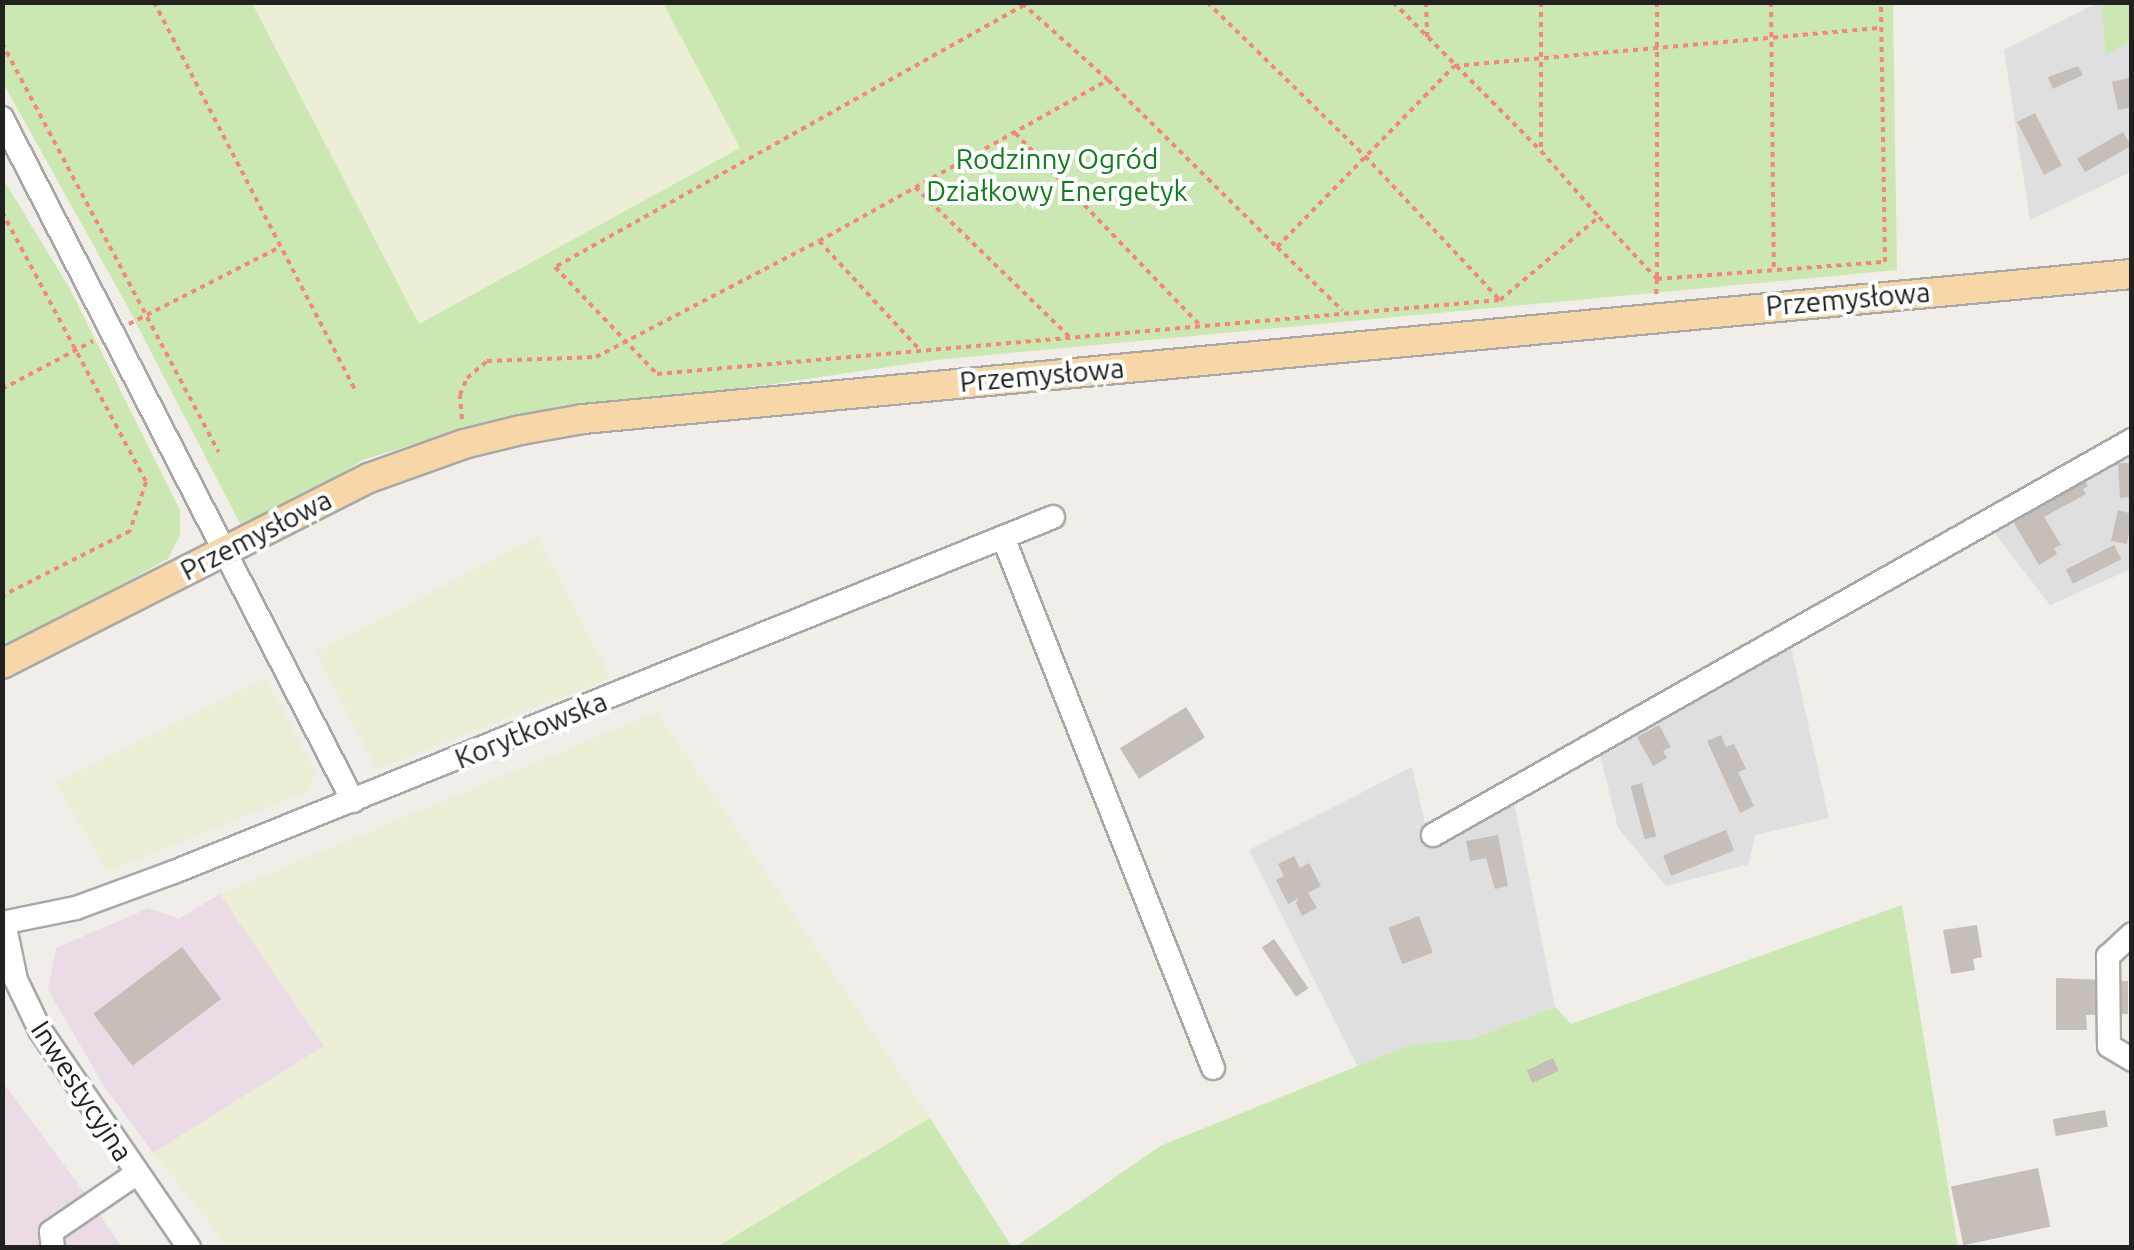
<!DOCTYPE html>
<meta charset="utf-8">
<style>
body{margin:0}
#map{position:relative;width:2134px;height:1250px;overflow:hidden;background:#f1eee9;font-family:Ubuntu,sans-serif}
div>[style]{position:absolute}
.residential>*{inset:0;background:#dfdfdf}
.industrial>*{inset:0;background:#eadbe7}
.farmland>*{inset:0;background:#eceed6}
.grass>*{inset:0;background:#cce8b2}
.building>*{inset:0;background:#c6beb8;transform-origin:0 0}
.path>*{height:4px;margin-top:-2px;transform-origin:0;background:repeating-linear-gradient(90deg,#f38778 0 5px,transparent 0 10px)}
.roads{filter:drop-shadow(2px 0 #a8a8a8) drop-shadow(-2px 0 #a8a8a8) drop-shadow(0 2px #a8a8a8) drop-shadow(0 -2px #a8a8a8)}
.minor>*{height:22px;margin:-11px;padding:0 11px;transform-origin:11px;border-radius:11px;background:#fff}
.major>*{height:28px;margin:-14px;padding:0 14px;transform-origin:14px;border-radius:14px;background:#f7d6a8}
span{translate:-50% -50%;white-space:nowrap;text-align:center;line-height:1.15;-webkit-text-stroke:8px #fff;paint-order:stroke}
.park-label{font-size:28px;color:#127d1d}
.street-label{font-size:28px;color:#212121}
.frame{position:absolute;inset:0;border:5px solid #212121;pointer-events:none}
</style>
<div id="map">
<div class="residential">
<div style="clip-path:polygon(2097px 3px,2102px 3px,2105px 54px,2131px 42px,2131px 172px,2030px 220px,2004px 50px)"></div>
<div style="clip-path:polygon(2131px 454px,2131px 569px,2050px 605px,1993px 531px)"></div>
<div style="clip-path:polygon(1790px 642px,1829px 818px,1755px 835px,1749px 864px,1666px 886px,1618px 828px,1599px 751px)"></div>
<div style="clip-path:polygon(1412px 767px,1430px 846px,1514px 802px,1555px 1007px,1471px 1039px,1412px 1044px,1358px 1067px,1249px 850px)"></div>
</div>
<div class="industrial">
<div style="clip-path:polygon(220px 894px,324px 1046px,153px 1153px,104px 1086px,48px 990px,56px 948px,149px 908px,179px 919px)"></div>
<div style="clip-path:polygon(2px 1081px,78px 1184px,122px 1247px,3px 1247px)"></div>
</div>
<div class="farmland">
<div style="clip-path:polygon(252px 3px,663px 3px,741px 148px,419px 324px)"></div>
<div style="clip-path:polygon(537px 537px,611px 678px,377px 769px,316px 653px)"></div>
<div style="clip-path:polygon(266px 678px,316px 774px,309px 790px,108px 871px,56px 783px)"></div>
<div style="clip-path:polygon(657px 712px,930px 1118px,717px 1248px,229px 1247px,153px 1153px,324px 1046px,220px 894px)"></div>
</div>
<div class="grass">
<div style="clip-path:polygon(3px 3px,252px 3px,419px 324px,740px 148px,663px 3px,1893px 3px,1897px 270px,936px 360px,463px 429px,363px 460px,245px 533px,125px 302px,3px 83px)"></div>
<div style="clip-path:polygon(2102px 3px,2131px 3px,2131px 42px,2105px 55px)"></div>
<div style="clip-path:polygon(2px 177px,70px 289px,180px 510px,180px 535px,168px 559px,3px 649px)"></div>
<div style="clip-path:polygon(1902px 905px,1958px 1247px,1014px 1248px,1160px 1146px,1412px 1044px,1471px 1039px,1555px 1007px,1571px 1024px)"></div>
<div style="clip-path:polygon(930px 1118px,1012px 1247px,717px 1247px)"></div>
</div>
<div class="building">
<div style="clip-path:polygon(2078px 66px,2083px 75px,2053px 89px,2048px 77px)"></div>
<div style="clip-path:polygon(2132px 77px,2132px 107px,2118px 110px,2112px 82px)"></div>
<div style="left:2035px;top:113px;width:59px;height:20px;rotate:63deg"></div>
<div style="left:2123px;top:132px;width:16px;height:53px;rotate:60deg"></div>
<div style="clip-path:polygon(2118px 463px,2132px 463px,2132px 497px,2120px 498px)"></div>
<div style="clip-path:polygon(2082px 477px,2088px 486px,2083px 489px,2086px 494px,2044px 517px,2061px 545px,2054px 548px,2057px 554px,2039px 565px,2014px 523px)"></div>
<div style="clip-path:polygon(2118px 510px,2132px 514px,2127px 544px,2111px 541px)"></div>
<div style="left:2114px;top:545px;width:16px;height:54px;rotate:63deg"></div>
<div style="left:1186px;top:707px;width:36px;height:78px;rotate:58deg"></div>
<div style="clip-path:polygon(1659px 725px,1671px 747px,1663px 751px,1667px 758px,1653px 766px,1637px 737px)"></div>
<div style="clip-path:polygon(1721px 735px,1726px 747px,1734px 744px,1746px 769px,1738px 772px,1754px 806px,1740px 813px,1707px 741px)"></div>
<div style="left:1642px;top:783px;width:55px;height:12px;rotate:75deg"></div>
<div style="left:1726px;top:830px;width:22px;height:68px;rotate:68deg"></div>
<div style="clip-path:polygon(1498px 835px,1508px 886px,1495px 889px,1486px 858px,1470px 861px,1466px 841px)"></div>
<div style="clip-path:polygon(1294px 856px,1300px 868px,1309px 863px,1321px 886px,1308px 893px,1317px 908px,1302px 916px,1296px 903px,1299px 898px,1288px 904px,1276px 880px,1284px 876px,1278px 864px)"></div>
<div style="left:1419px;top:916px;width:39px;height:33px;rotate:69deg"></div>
<div style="clip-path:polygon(1977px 925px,1982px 957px,1973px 959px,1975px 970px,1951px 974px,1943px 930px)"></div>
<div style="left:1274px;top:939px;width:60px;height:15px;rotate:55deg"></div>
<div style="left:182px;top:947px;width:65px;height:111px;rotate:53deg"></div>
<div style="clip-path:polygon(2056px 978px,2128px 981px,2128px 1014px,2086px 1015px,2087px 1030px,2056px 1030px)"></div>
<div style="left:1553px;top:1058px;width:14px;height:29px;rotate:65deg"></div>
<div style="left:2105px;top:1110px;width:17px;height:53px;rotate:80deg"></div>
<div style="left:2038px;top:1168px;width:60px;height:89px;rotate:78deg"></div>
</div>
<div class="path">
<div style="left:154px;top:2px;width:436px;rotate:62.6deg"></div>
<div style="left:1207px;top:2px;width:221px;rotate:44.3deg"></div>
<div style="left:1365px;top:156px;width:195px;rotate:46.9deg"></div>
<div style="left:1393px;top:2px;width:210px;rotate:45.2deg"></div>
<div style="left:1541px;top:151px;width:88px;rotate:48.7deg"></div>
<div style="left:1426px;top:2px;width:35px;rotate:88deg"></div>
<div style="left:1541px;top:2px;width:149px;rotate:90deg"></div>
<div style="left:1657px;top:2px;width:277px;rotate:90deg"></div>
<div style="left:1657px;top:279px;width:229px;rotate:-4.3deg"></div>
<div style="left:1885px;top:262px;width:260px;rotate:-90.9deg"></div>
<div style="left:1771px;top:2px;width:269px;rotate:89.4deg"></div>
<div style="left:2px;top:43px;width:463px;rotate:62.1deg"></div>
<div style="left:1108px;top:80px;width:113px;rotate:-138.2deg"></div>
<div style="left:1024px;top:5px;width:537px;rotate:150.81deg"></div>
<div style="left:555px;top:267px;width:148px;rotate:46.4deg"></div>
<div style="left:657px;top:374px;width:846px;rotate:-5.02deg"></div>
<div style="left:1500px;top:300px;width:129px;rotate:-40deg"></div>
<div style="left:1599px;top:217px;width:85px;rotate:46.9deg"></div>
<div style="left:1657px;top:279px;width:19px;rotate:93deg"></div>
<div style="left:1015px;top:133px;width:269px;rotate:46.1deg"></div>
<div style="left:915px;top:187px;width:216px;rotate:44.1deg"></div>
<div style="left:2px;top:212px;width:306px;rotate:61.9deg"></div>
<div style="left:146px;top:482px;width:52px;rotate:108.1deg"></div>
<div style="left:130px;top:531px;width:144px;rotate:153.1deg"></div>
<div style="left:819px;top:241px;width:150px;rotate:47.2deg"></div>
<div style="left:1277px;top:247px;width:91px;rotate:44.1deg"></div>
<div style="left:129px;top:324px;width:169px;rotate:-27deg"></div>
<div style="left:2px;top:389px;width:103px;rotate:-27.8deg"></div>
<div style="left:462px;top:419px;width:24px;rotate:-95deg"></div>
<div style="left:460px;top:395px;width:18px;rotate:-68deg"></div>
<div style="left:467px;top:378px;width:26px;rotate:-40deg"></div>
<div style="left:487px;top:361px;width:109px;rotate:-2.1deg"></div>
<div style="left:596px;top:357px;width:251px;rotate:-27.5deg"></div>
<div style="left:819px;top:241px;width:331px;rotate:-29.1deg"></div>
<div style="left:1108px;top:80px;width:238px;rotate:44.7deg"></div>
<div style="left:1277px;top:247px;width:253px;rotate:-45.6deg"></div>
<div style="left:1454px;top:66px;width:429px;rotate:-5.1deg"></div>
</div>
<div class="roads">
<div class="minor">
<div style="left:2px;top:118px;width:768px;rotate:62.8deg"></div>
<div style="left:1003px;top:537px;width:571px;rotate:68.42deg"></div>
<div style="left:1433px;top:835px;width:803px;rotate:-29.47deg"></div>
<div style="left:4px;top:922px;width:59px;rotate:78.3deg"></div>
<div style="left:16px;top:980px;width:55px;rotate:64.4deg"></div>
<div style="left:40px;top:1030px;width:264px;rotate:55.6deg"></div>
<div style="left:2px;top:923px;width:76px;rotate:-11.5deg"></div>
<div style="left:76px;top:908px;width:104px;rotate:-20.2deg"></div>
<div style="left:174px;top:872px;width:948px;rotate:-21.99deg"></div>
<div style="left:2132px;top:934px;width:33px;rotate:137deg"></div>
<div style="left:2108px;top:956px;width:90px;rotate:89.4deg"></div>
<div style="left:2109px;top:1046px;width:27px;rotate:31deg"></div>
<div style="left:53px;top:1248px;width:16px;rotate:-97deg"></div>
<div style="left:51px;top:1232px;width:103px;rotate:-34.3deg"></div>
</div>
<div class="major">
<div style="left:2px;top:664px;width:411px;rotate:-26.9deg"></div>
<div style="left:369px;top:478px;width:101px;rotate:-19.7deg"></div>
<div style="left:464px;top:444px;width:59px;rotate:-13.8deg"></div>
<div style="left:521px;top:430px;width:63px;rotate:-10.1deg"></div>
<div style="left:583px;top:419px;width:1556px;rotate:-5.35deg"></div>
</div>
</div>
<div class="park-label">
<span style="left:1057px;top:175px">Rodzinny Ogród<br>Działkowy Energetyk</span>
</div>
<div class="street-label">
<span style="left:1848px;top:299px;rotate:-5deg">Przemysłowa</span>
<span style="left:1042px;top:375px;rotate:-5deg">Przemysłowa</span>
<span style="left:256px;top:535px;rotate:-27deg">Przemysłowa</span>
<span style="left:531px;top:730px;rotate:-22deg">Korytkowska</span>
<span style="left:82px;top:1091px;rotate:57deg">Inwestycyjna</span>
</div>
<div class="frame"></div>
</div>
